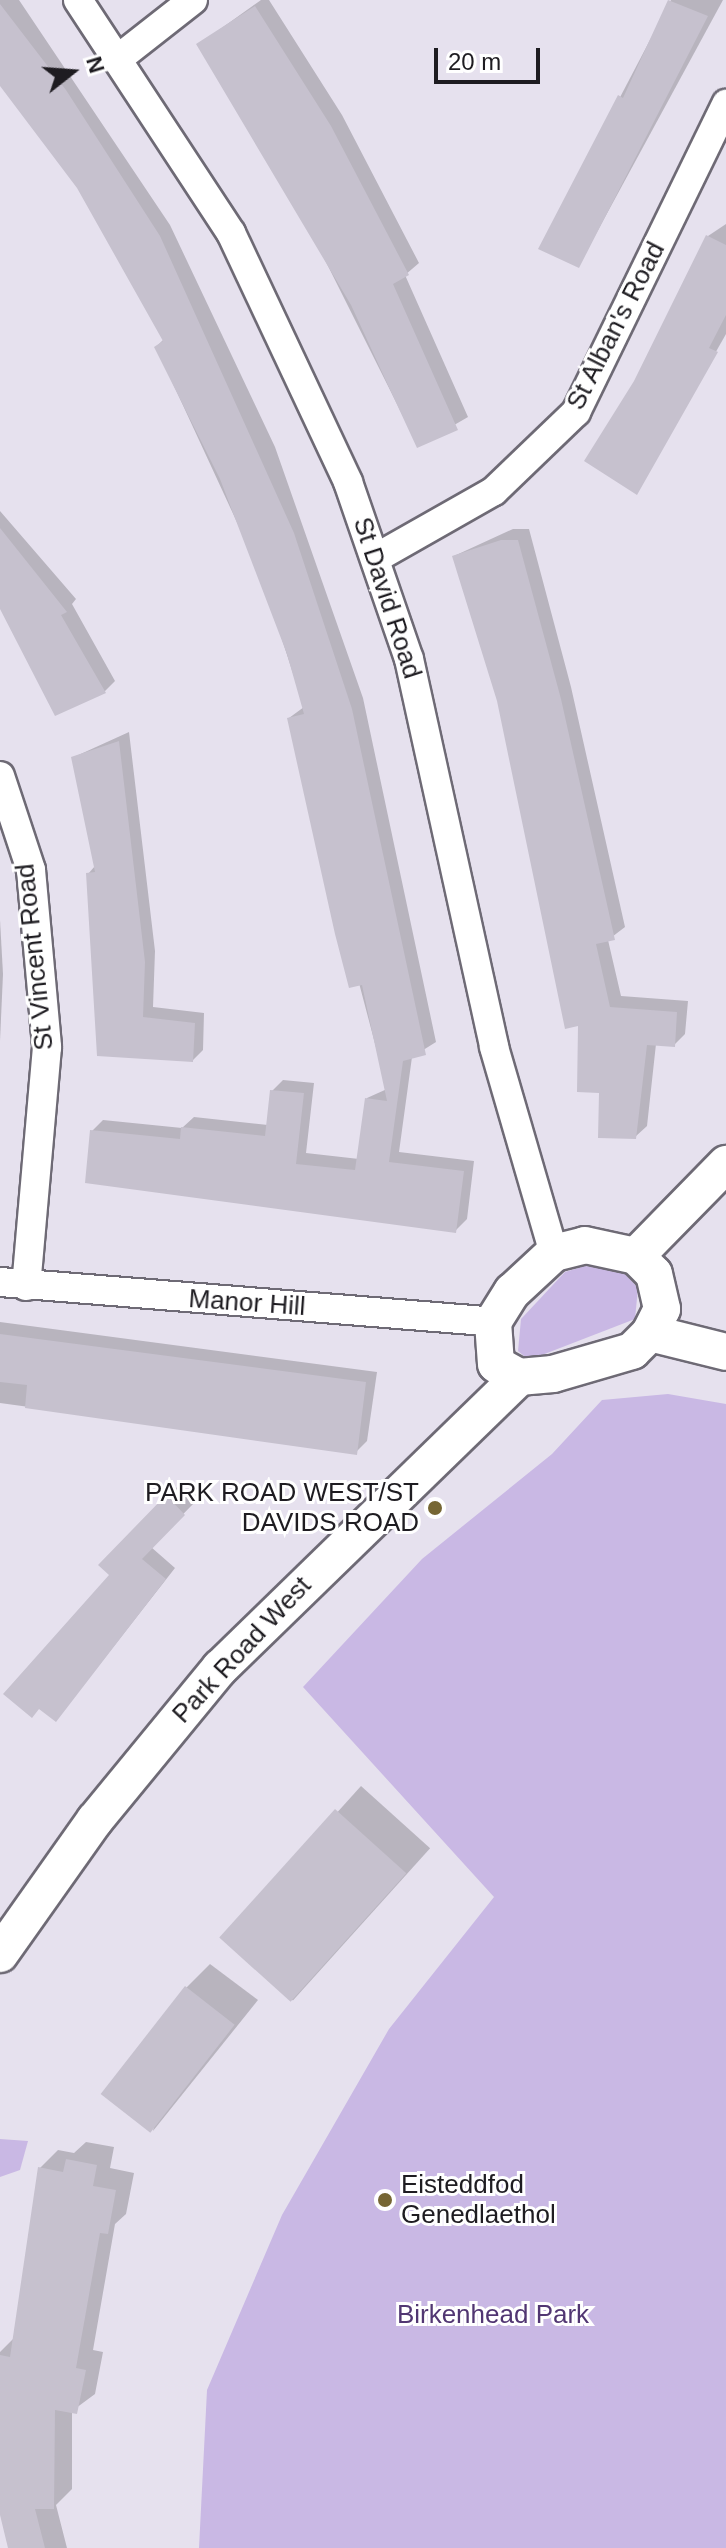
<!DOCTYPE html>
<style>
body{margin:0}
#map{position:relative;width:726px;height:2548px;overflow:hidden;background:#e6e1ee;font-family:Helvetica,sans-serif}
div>[style]{position:absolute}
.green>*{inset:0;background:#c9b8e4}
.shadow>*{inset:0;background:#0003;transform-origin:0 0}
.building>*{inset:0;background:#c6c1ce;transform-origin:0 0}
.roads{filter:drop-shadow(2px 0 #6e6a75) drop-shadow(-2px 0 #6e6a75) drop-shadow(0 2px #6e6a75) drop-shadow(0 -2px #6e6a75)}
.minor>*{height:28px;margin:-14px;padding:0 14px;transform-origin:14px;border-radius:14px;background:#fff}
.tertiary>*{height:36px;margin:-18px;padding:0 18px;transform-origin:18px;border-radius:18px;background:#fff}
.dots>*{width:22px;height:22px;translate:-50% -50%;box-sizing:border-box;border:4px solid #fff;border-radius:50%}
span{translate:-50% -50%;white-space:nowrap;text-align:center;line-height:1.15;-webkit-text-stroke:6px #fff;paint-order:stroke}
.street-label{font-size:26px;color:#1e1c21}
.poi-label{font-size:26px;color:#1e1c21}
.right{translate:-100% -50%;text-align:right}
.left{translate:0 -50%;text-align:left}
.park-label{font-size:26px;color:#513672}
.north{position:absolute;left:32px;top:32px;width:80px;height:80px;-webkit-text-stroke:6px #fff;paint-order:stroke;rotate:73deg;font-size:22px;font-weight:700;line-height:32px;text-align:center;color:#1e1c21}
.north::after{content:'';display:block;margin:auto;width:28px;height:36px;background:#1e1c21;clip-path:polygon(50% 0,100% 100%,50% 72%,0 100%)}
.scale{position:absolute;left:434px;top:48px;width:106px;height:36px;box-sizing:border-box;border:4px solid #1e1c21;border-top:0;padding-left:10px;font-size:24px;line-height:28px;white-space:nowrap;color:#1e1c21;-webkit-text-stroke:6px #fff;paint-order:stroke}
</style>
<div id="map">
<div class="green">
<div style="clip-path:polygon(585px 1266px,622px 1271px,638px 1288px,635px 1319px,529px 1360px,518px 1351px,521px 1319px,565px 1272px)"></div>
<div style="clip-path:polygon(668px 1394px,726px 1404px,726px 2548px,199px 2548px,207px 2390px,282px 2215px,389px 2029px,494px 1897px,303px 1687px,422px 1559px,552px 1454px,602px 1400px)"></div>
<div style="clip-path:polygon(0 2139px,28px 2141px,20px 2170px,0 2177px)"></div>
</div>
<div class="shadow">
<div style="clip-path:polygon(0 0,19px 0,170px 225px,275px 447px,363px 698px,436px 1042px,412px 1057px,399px 1152px,474px 1161px,467px 1219px,456px 1230px,92px 1131px,103px 1120px,182px 1128px,194px 1117px,268px 1125px,272px 1091px,283px 1080px,314px 1083px,306px 1153px,359px 1159px,367px 1098px,387px 1089px,289px 718px,304px 707px,260px 572px,156px 347px,164px 339px,78px 187px,0 79px)"></div>
<div style="clip-path:polygon(261px 0,269px 0,342px 115px,419px 263px,405px 275px,468px 417px,418px 446px,300px 210px,198px 45px)"></div>
<div style="clip-path:polygon(671px 0,723px 0,579px 265px,541px 248px)"></div>
<div style="clip-path:polygon(726px 224px,726px 334px,636px 493px,636px 382px,708px 236px)"></div>
<div style="clip-path:polygon(0 511px,76px 599px,72px 604px,115px 681px,104px 692px,0 602px)"></div>
<div style="clip-path:polygon(513px 529px,529px 529px,571px 687px,625px 927px,608px 940px,621px 996px,688px 1001px,685px 1034px,674px 1045px,656px 1044px,647px 1126px,635px 1137px,601px 1091px,580px 1024px,499px 700px,454px 556px)"></div>
<div style="clip-path:polygon(129px 732px,155px 951px,153px 1007px,204px 1013px,203px 1050px,193px 1060px,99px 1054px,88px 874px,95px 866px,74px 757px)"></div>
<div style="clip-path:polygon(0 920px,3px 974px,0 1041px)"></div>
<div style="clip-path:polygon(0 1322px,377px 1372px,367px 1441px,356px 1452px,0 1403px)"></div>
<div style="clip-path:polygon(178px 1486px,194px 1503px,151px 1547px,175px 1568px,56px 1720px,112px 1575px,101px 1565px)"></div>
<div style="left:361px;top:1786px;width:93px;height:205px;rotate:42deg"></div>
<div style="clip-path:polygon(210px 1964px,258px 2000px,153px 2131px,186px 1988px)"></div>
<div style="clip-path:polygon(86px 2142px,114px 2147px,110px 2168px,134px 2173px,126px 2214px,115px 2224px,93px 2350px,103px 2352px,95px 2394px,72px 2411px,72px 2489px,56px 2505px,67px 2548px,10px 2548px,0 2507px,0 2352px,15px 2337px,40px 2168px,58px 2150px,74px 2153px)"></div>
</div>
<div class="building">
<div style="clip-path:polygon(668px 0,708px 16px,579px 268px,538px 249px,618px 95px,623px 98px)"></div>
<div style="clip-path:polygon(0 4px,66px 90px,160px 236px,294px 533px,352px 709px,426px 1055px,403px 1061px,389px 1162px,464px 1171px,456px 1233px,85px 1183px,90px 1130px,180px 1139px,181px 1127px,265px 1136px,270px 1090px,304px 1093px,296px 1164px,355px 1170px,365px 1098px,387px 1101px,362px 985px,349px 988px,335px 934px,287px 718px,304px 714px,287px 654px,220px 479px,154px 347px,163px 341px,77px 188px,0 86px)"></div>
<div style="clip-path:polygon(255px 6px,331px 126px,409px 275px,393px 284px,458px 430px,417px 448px,351px 305px,196px 44px)"></div>
<div style="clip-path:polygon(706px 235px,726px 245px,726px 315px,709px 348px,718px 352px,637px 495px,584px 461px,634px 381px)"></div>
<div style="clip-path:polygon(0 528px,67px 612px,61px 615px,106px 693px,55px 716px,0 609px)"></div>
<div style="clip-path:polygon(501px 540px,518px 540px,561px 699px,615px 940px,596px 944px,610px 1007px,677px 1012px,675px 1047px,647px 1045px,636px 1139px,598px 1138px,599px 1093px,577px 1092px,578px 1026px,565px 1029px,497px 701px,452px 556px)"></div>
<div style="clip-path:polygon(119px 741px,145px 962px,143px 1017px,195px 1023px,193px 1062px,97px 1056px,86px 873px,95px 872px,71px 757px)"></div>
<div style="clip-path:polygon(0 1334px,366px 1382px,357px 1455px,25px 1408px,27px 1385px,0 1382px)"></div>
<div style="clip-path:polygon(166px 1495px,185px 1515px,142px 1559px,166px 1579px,56px 1722px,39px 1709px,32px 1718px,3px 1694px,109px 1575px,98px 1565px)"></div>
<div style="left:335px;top:1809px;width:96px;height:173px;rotate:42deg"></div>
<div style="left:185px;top:1986px;width:63px;height:137px;rotate:38deg"></div>
<div style="clip-path:polygon(66px 2159px,97px 2165px,93px 2186px,116px 2190px,108px 2234px,100px 2233px,76px 2368px,86px 2370px,77px 2414px,55px 2410px,54px 2509px,35px 2509px,45px 2548px,8px 2548px,0 2515px,0 2355px,10px 2357px,38px 2167px,63px 2172px)"></div>
</div>
<div class="roads">
<div class="minor">
<div style="left:78px;top:0;width:279px;rotate:56.7deg"></div>
<div style="left:231px;top:233px;width:275px;rotate:64.8deg"></div>
<div style="left:348px;top:482px;width:187px;rotate:71deg"></div>
<div style="left:409px;top:659px;width:397px;rotate:77.6deg"></div>
<div style="left:494px;top:1047px;width:215px;rotate:73.8deg"></div>
<div style="left:119px;top:58px;width:94px;rotate:-38.1deg"></div>
<div style="left:376px;top:558px;width:136px;rotate:-29.6deg"></div>
<div style="left:494px;top:491px;width:114px;rotate:-43.9deg"></div>
<div style="left:576px;top:412px;width:343px;rotate:-64deg"></div>
<div style="left:0;top:776px;width:99px;rotate:71.7deg"></div>
<div style="left:31px;top:870px;width:178px;rotate:84.8deg"></div>
<div style="left:47px;top:1047px;width:240px;rotate:95deg"></div>
<div style="left:0;top:1282px;width:495px;rotate:4.6deg"></div>
</div>
<div class="tertiary">
<div style="left:585px;top:1245px;width:52px;rotate:12.2deg"></div>
<div style="left:636px;top:1256px;width:25px;rotate:45deg"></div>
<div style="left:654px;top:1274px;width:36px;rotate:77deg"></div>
<div style="left:662px;top:1309px;width:27px;rotate:117deg"></div>
<div style="left:650px;top:1333px;width:25px;rotate:135deg"></div>
<div style="left:632px;top:1351px;width:82px;rotate:163.8deg"></div>
<div style="left:553px;top:1374px;width:34px;rotate:175deg"></div>
<div style="left:519px;top:1377px;width:26px;rotate:-151deg"></div>
<div style="left:496px;top:1364px;width:42px;rotate:-94.1deg"></div>
<div style="left:493px;top:1322px;width:36px;rotate:-58deg"></div>
<div style="left:512px;top:1292px;width:57px;rotate:-42.9deg"></div>
<div style="left:554px;top:1253px;width:32px;rotate:-14deg"></div>
<div style="left:636px;top:1256px;width:129px;rotate:-45.6deg"></div>
<div style="left:650px;top:1333px;width:78px;rotate:14deg"></div>
<div style="left:0;top:1954px;width:164px;rotate:-54.7deg"></div>
<div style="left:95px;top:1820px;width:197px;rotate:-50.6deg"></div>
<div style="left:220px;top:1668px;width:417px;rotate:-44.2deg"></div>
</div>
</div>
<div class="dots">
<div style="left:435px;top:1508px;background:#766634"></div>
<div style="left:385px;top:2200px;background:#766634"></div>
</div>
<div class="street-label">
<span style="left:616px;top:326px;rotate:-63deg">St Alban's Road</span>
<span style="left:387px;top:598px;rotate:72deg">St David Road</span>
<span style="left:35px;top:957px;rotate:-96deg">St Vincent Road</span>
<span style="left:247px;top:1303px;rotate:4deg">Manor Hill</span>
<span style="left:242px;top:1650px;rotate:-47deg">Park Road West</span>
</div>
<div class="poi-label">
<span class="right" style="left:419px;top:1508px">PARK ROAD WEST/ST<br>DAVIDS ROAD</span>
<span class="left" style="left:401px;top:2200px">Eisteddfod<br>Genedlaethol</span>
</div>
<div class="park-label">
<span style="left:493px;top:2315px">Birkenhead Park</span>
</div>
<div class="north">N</div>
<div class="scale">20 m</div>
</div>
